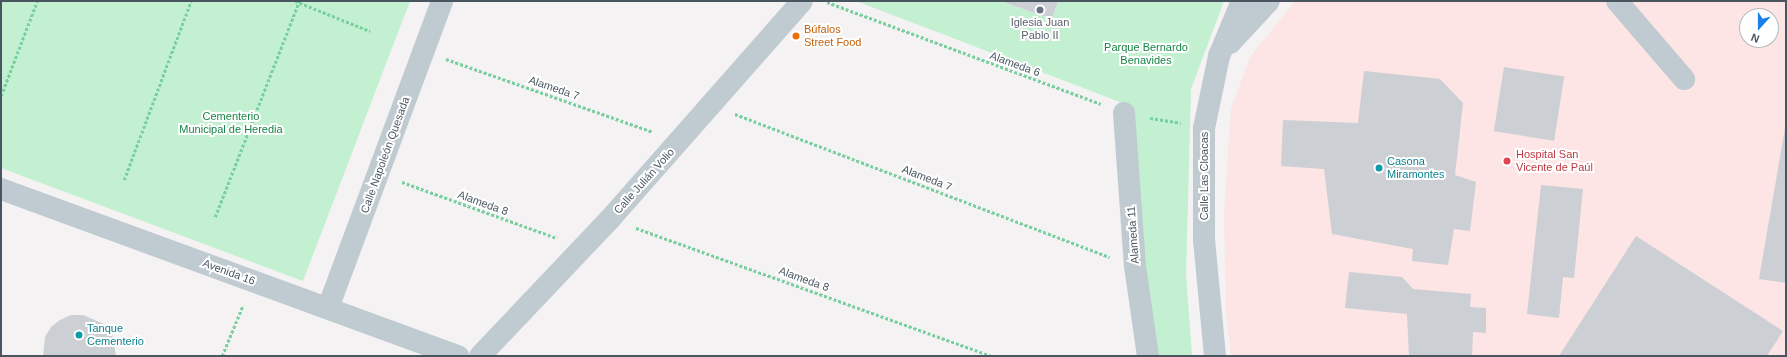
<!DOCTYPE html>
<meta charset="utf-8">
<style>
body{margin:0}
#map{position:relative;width:1787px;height:357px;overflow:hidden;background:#f4f2f2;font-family:Helvetica,sans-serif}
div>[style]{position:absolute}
.medical>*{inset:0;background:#fce5e4}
.green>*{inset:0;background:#c2f0d1}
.building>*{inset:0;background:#cccfd4;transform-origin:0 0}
.path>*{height:2.5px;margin-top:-1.25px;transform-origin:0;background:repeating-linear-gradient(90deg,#79cf9f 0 3px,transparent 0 5px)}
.minor>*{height:22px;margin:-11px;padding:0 11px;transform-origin:11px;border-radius:11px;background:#c0cad1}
.dots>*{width:11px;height:11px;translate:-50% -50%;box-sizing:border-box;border:2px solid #fff;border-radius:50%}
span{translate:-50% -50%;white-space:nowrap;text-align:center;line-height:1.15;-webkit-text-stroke:4px #fff;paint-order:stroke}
.worship-label{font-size:11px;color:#5b616d}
.food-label{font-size:11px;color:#c56008}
.left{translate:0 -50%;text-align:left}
.park-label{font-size:11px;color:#188447}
.street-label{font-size:11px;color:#495660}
.health-label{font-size:11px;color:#be3a42}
.culture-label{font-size:11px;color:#0d838f}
.frame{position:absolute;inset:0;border:2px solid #495660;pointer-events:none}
.north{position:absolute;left:1739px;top:8px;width:40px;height:40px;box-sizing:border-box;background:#fff;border:1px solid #b6bbbf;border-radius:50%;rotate:201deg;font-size:11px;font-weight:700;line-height:16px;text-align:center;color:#495660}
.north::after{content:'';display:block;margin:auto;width:14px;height:18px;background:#1a7fe6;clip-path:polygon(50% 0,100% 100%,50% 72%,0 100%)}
</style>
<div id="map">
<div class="medical">
<div style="clip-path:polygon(evenodd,1295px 1px,1786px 1px,1786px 356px,1231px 356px,1226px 313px,1224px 213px,1231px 109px,1250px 57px,1295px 1px,1747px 16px,1771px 16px,1771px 40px,1747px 40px,1747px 16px)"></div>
</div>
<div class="green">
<div style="clip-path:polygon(1px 1px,410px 1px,303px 281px,1px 168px)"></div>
<div style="clip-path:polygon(856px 1px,999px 1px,1052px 19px,1058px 1px,1224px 1px,1191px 89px,1186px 275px,1192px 356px,1154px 356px,1130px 106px)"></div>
</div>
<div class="building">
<div style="clip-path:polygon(1000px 1px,1058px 1px,1052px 19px)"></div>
<div style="left:1504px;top:67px;width:61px;height:65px;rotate:9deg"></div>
<div style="clip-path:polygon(1364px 71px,1440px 79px,1463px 103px,1455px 175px,1476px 182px,1470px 231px,1454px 229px,1448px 265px,1412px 261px,1413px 249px,1332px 234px,1324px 169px,1281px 166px,1283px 120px,1358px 123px)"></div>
<div style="clip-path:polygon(1786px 122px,1786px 283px,1759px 279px)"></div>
<div style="clip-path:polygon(1541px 185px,1583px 189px,1574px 278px,1563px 277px,1559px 318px,1527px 314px)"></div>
<div style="clip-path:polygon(1636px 236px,1783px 331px,1767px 356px,1559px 356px)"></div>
<div style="clip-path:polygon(1349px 272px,1402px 277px,1413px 289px,1471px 294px,1470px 307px,1486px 308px,1486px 333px,1473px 332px,1472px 356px,1409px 356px,1407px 314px,1345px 308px)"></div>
<div style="clip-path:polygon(71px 315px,83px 315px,104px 324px,112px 333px,116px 356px,43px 356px,45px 337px,51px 327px,60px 320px)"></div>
</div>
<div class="path">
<div style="left:295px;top:1px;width:81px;rotate:21.8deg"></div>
<div style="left:827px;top:2px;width:292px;rotate:20.4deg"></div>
<div style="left:446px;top:59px;width:219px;rotate:19.4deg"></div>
<div style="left:1px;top:96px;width:102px;rotate:-69.2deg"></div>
<div style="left:735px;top:114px;width:401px;rotate:20.9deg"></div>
<div style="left:1150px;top:118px;width:31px;rotate:9deg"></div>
<div style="left:124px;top:180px;width:191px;rotate:-69.5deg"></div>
<div style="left:402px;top:182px;width:165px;rotate:19.9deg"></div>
<div style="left:215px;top:217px;width:232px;rotate:-68.7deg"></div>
<div style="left:636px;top:228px;width:377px;rotate:19.8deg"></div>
<div style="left:222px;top:356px;width:55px;rotate:-67.6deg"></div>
</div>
<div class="minor">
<div style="left:1617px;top:1px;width:103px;rotate:49.3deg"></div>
<div style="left:1230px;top:43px;width:57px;rotate:-47.1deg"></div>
<div style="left:1124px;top:113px;width:153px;rotate:85.9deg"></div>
<div style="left:1135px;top:266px;width:91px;rotate:81.8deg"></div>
<div style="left:1px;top:189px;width:487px;rotate:20.1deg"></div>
<div style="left:328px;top:308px;width:327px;rotate:-69.6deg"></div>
<div style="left:480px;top:356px;width:189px;rotate:-46.5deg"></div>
<div style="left:610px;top:219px;width:290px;rotate:-48.6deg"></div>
<div style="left:1215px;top:356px;width:117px;rotate:-95.4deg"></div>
<div style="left:1204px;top:240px;width:112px;rotate:-90deg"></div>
<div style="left:1204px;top:128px;width:74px;rotate:-78.2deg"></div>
<div style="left:1219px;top:56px;width:60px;rotate:-67.3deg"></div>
</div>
<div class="dots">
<div style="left:1040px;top:10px;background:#6b7280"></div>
<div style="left:796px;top:36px;background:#e8710a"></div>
<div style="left:1507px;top:161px;background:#e0444e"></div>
<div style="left:1379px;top:168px;background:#0f9aa8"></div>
<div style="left:79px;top:335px;background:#0f9aa8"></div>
</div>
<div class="worship-label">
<span style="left:1040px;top:29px">Iglesia Juan<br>Pablo II</span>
</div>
<div class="food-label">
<span class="left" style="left:804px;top:36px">Búfalos<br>Street Food</span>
</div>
<div class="park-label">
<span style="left:1146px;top:54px">Parque Bernardo<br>Benavides</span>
<span style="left:231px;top:123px">Cementerio<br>Municipal de Heredia</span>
</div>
<div class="street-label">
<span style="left:1015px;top:64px;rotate:20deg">Alameda 6</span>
<span style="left:554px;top:88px;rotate:19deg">Alameda 7</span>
<span style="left:385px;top:155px;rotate:-70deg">Calle Napoleón Quesada</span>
<span style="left:1204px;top:176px;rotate:-90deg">Calle Las Cloacas</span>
<span style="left:927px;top:178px;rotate:21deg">Alameda 7</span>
<span style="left:644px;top:181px;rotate:-48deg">Calle Julián Volio</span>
<span style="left:483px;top:203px;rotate:20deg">Alameda 8</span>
<span style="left:1133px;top:235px;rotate:-94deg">Alameda 11</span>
<span style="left:229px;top:272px;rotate:20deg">Avenida 16</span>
<span style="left:804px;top:279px;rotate:20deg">Alameda 8</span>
</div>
<div class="health-label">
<span class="left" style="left:1516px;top:161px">Hospital San<br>Vicente de Paúl</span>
</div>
<div class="culture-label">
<span class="left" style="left:1387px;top:168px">Casona<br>Miramontes</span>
<span class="left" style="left:87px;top:335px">Tanque<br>Cementerio</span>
</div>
<div class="frame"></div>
<div class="north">N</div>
</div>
